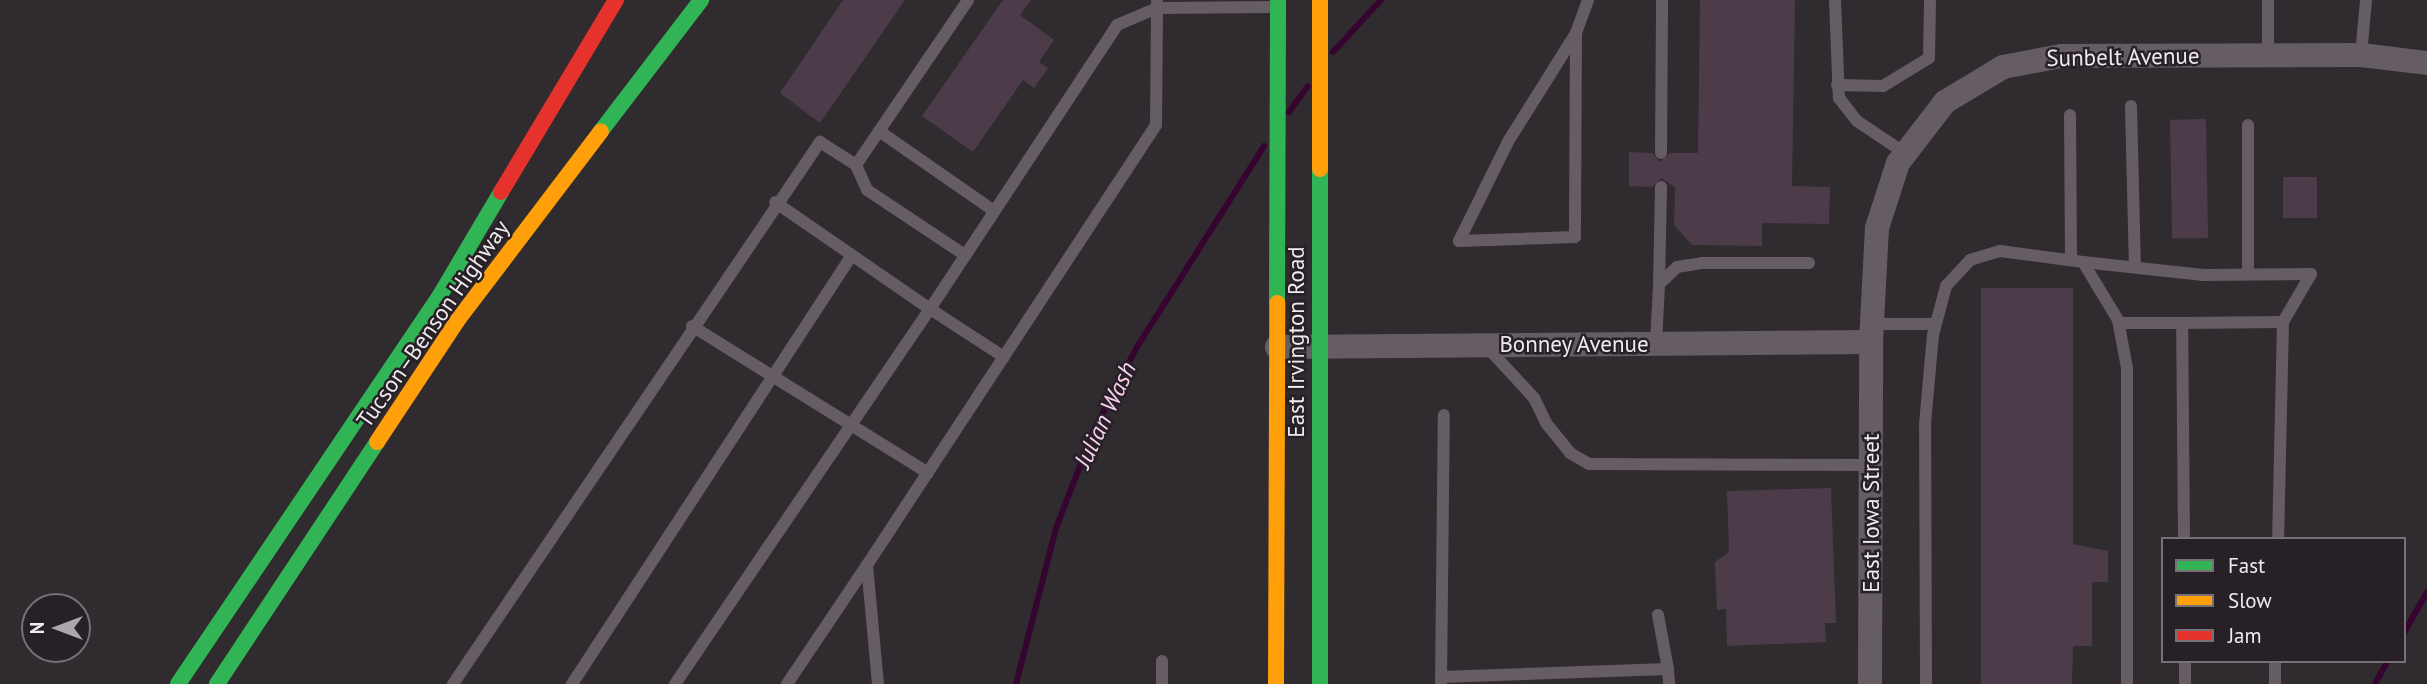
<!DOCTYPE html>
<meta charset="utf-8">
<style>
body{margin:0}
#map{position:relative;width:2427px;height:684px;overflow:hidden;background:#302b2e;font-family:"PT Sans",sans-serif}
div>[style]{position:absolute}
.stream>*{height:6px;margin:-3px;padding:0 3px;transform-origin:3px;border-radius:3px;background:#35042f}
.building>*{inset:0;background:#4c3c49;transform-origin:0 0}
.lane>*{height:12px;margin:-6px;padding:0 6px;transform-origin:6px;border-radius:6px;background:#665c64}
.street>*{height:24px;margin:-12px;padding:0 12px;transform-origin:12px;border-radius:12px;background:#665c64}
.fast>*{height:16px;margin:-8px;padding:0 8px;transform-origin:8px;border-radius:8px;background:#30b455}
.slow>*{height:16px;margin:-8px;padding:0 8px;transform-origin:8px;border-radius:8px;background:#ff9f0a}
.jam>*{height:16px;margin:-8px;padding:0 8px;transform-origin:8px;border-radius:8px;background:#e5322d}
span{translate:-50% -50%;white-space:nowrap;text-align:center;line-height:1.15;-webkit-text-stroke:5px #272026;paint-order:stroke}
.street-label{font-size:23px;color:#efeaee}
.water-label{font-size:24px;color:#fbd1f1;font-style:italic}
.legend{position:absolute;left:2161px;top:537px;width:245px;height:126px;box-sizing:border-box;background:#272026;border:2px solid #777176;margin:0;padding:9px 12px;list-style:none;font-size:21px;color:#efeaee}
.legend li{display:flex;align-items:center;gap:14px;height:35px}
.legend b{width:35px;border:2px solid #777176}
.north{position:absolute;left:21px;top:593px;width:70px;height:70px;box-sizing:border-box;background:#272026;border:2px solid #777176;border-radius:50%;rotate:270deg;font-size:19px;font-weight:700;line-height:28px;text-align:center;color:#efeaee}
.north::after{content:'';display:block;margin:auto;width:24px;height:32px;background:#aca7ab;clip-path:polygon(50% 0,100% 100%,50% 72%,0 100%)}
</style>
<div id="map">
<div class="stream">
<div style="left:1333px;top:52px;width:71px;rotate:-47.3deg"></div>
<div style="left:1289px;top:112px;width:32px;rotate:-54deg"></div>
<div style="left:2404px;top:633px;width:47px;rotate:-60.7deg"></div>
<div style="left:1016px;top:684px;width:161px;rotate:-75.6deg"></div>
<div style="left:1056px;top:528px;width:105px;rotate:-68.8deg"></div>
<div style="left:1094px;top:430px;width:93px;rotate:-62.6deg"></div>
<div style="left:1137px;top:347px;width:238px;rotate:-57.7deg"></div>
<div style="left:2375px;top:684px;width:26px;rotate:-61deg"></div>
</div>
<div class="building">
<div style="clip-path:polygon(843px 0,905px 0,820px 123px,780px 93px)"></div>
<div style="clip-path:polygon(1003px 0,1031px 0,1020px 15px,1054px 40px,1039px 62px,1048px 68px,1034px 88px,1023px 80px,973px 152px,922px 116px)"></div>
<div style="clip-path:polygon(1700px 0,1795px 0,1792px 186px,1830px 187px,1829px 224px,1762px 223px,1762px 246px,1692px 245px,1674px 225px,1675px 187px,1661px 178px,1652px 187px,1629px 186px,1629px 152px,1652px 153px,1660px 162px,1670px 153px,1698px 153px)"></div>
<div style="left:2206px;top:119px;width:119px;height:36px;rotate:89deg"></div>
<div style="left:2283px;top:177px;width:34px;height:41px"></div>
<div style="clip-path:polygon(1981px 288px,2073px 288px,2073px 544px,2108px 551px,2108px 582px,2092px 582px,2092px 646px,2073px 646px,2072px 684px,1981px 684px)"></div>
<div style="clip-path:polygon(1831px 488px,1836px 623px,1825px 623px,1826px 642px,1727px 646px,1726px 609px,1717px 610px,1715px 562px,1729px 552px,1727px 491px)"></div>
</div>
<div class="lane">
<div style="left:1835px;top:0;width:98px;rotate:87.7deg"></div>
<div style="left:1839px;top:98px;width:29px;rotate:52deg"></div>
<div style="left:1857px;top:121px;width:58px;rotate:33.7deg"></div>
<div style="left:1576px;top:33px;width:204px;rotate:90.3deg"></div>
<div style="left:1575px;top:237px;width:116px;rotate:178deg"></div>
<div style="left:1459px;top:241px;width:113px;rotate:-63.7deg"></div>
<div style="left:1509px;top:140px;width:126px;rotate:-57.9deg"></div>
<div style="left:1576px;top:33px;width:35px;rotate:-70deg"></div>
<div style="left:2268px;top:55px;width:55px;rotate:-90deg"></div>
<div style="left:2361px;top:55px;width:55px;rotate:-84.8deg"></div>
<div style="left:1837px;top:85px;width:46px;rotate:1.2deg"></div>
<div style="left:1883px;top:86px;width:54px;rotate:-31.3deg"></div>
<div style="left:1929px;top:58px;width:58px;rotate:-89deg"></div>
<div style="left:2131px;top:106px;width:161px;rotate:88.6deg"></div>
<div style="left:2070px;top:115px;width:143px;rotate:89.6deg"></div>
<div style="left:2248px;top:125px;width:149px;rotate:90deg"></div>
<div style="left:879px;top:131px;width:140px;rotate:34.8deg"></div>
<div style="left:1661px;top:153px;width:153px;rotate:-89.6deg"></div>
<div style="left:856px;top:165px;width:27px;rotate:66deg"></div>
<div style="left:867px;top:190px;width:118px;rotate:33.6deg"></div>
<div style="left:2083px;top:262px;width:121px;rotate:6.2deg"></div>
<div style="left:2203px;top:275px;width:108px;rotate:-0.5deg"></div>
<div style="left:2311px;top:274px;width:56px;rotate:120.3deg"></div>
<div style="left:1659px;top:284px;width:97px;rotate:-88.8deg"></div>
<div style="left:2119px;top:323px;width:63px"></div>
<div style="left:1872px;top:324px;width:63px"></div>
<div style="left:692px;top:326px;width:278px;rotate:31.9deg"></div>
<div style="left:1656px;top:344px;width:60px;rotate:-87.1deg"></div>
<div style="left:1659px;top:284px;width:25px;rotate:-43deg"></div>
<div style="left:1677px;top:267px;width:25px;rotate:-9deg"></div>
<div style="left:1702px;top:263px;width:107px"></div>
<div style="left:1485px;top:345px;width:72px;rotate:47.2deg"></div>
<div style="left:1534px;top:398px;width:28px;rotate:64deg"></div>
<div style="left:1546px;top:423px;width:38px;rotate:51deg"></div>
<div style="left:1570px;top:453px;width:22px;rotate:30deg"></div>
<div style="left:1589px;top:464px;width:282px;rotate:0.2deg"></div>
<div style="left:1004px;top:357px;width:88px;rotate:-147deg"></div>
<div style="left:930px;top:309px;width:340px;rotate:-56.6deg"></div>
<div style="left:1117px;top:25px;width:43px;rotate:-23deg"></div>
<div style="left:1157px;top:8px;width:120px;rotate:-0.5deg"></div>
<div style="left:2184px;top:539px;width:216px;rotate:-90.5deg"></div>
<div style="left:2182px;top:323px;width:101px;rotate:-0.6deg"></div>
<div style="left:2283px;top:322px;width:217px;rotate:91.3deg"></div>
<div style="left:1658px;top:615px;width:55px;rotate:79.5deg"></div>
<div style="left:2185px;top:661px;width:23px;rotate:90deg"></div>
<div style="left:1441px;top:677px;width:227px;rotate:-2deg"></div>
<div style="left:1668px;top:669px;width:15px;rotate:86deg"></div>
<div style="left:453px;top:684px;width:655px;rotate:-55.9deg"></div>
<div style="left:820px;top:142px;width:43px;rotate:32.6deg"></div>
<div style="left:856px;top:165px;width:199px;rotate:-55.8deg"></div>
<div style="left:572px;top:684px;width:512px;rotate:-56.87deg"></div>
<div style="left:675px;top:684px;width:453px;rotate:-55.8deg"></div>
<div style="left:930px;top:309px;width:188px;rotate:-145.4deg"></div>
<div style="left:787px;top:684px;width:143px;rotate:-56.1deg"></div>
<div style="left:878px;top:684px;width:120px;rotate:-95.3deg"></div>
<div style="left:867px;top:565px;width:526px;rotate:-56.7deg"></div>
<div style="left:1156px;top:125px;width:125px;rotate:-89.5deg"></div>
<div style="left:1162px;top:684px;width:23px;rotate:-90deg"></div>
<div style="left:1441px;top:684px;width:269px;rotate:-89.4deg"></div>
<div style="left:1926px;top:684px;width:260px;rotate:-90.2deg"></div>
<div style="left:1925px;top:424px;width:89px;rotate:-84.9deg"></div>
<div style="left:1933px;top:335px;width:51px;rotate:-75.1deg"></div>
<div style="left:1946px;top:286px;width:35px;rotate:-47deg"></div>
<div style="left:1970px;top:260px;width:31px;rotate:-17deg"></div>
<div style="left:2000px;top:251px;width:84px;rotate:7.5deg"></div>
<div style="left:2083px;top:262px;width:68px;rotate:58.9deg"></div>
<div style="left:2118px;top:320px;width:49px;rotate:79.4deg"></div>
<div style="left:2127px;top:368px;width:316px;rotate:90deg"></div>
<div style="left:2275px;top:684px;width:23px;rotate:-90deg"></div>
</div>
<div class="street">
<div style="left:1277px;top:347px;width:594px;rotate:-0.48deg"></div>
<div style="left:1870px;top:684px;width:342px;rotate:-89.8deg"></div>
<div style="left:1871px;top:342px;width:114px;rotate:-87deg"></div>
<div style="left:1877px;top:228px;width:68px;rotate:-72.1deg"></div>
<div style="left:1898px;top:163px;width:77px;rotate:-52.4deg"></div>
<div style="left:1945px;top:102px;width:68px;rotate:-31.1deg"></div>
<div style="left:2003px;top:67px;width:59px;rotate:-10.7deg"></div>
<div style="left:2061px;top:56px;width:300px;rotate:-0.2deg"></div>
<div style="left:2361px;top:55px;width:66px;rotate:6.9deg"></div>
</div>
<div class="fast">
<div style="left:601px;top:131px;width:165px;rotate:-52.6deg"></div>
<div style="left:1320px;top:169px;width:515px;rotate:90deg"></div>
<div style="left:1277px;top:303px;width:303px;rotate:-89.8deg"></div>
<div style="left:178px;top:684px;width:467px;rotate:-56deg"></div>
<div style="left:439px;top:297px;width:122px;rotate:-59.4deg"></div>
<div style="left:217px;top:684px;width:290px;rotate:-56.5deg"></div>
</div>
<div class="slow">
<div style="left:1320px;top:0;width:169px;rotate:90deg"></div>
<div style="left:377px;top:442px;width:145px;rotate:-56.5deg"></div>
<div style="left:457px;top:321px;width:238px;rotate:-52.8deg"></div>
<div style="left:1276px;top:684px;width:381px;rotate:-89.8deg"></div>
</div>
<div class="jam">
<div style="left:501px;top:192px;width:224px;rotate:-59.1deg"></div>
</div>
<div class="street-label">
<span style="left:2123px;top:57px;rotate:-1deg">Sunbelt Avenue</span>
<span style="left:433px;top:324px;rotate:-55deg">Tucson–Benson Highway</span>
<span style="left:1296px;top:342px;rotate:-90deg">East Irvington Road</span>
<span style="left:1574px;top:344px">Bonney Avenue</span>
<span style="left:1871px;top:513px;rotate:-90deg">East Iowa Street</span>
</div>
<div class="water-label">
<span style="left:1105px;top:415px;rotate:-65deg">Julian Wash</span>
</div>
<ul class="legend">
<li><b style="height:9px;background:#30b455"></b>Fast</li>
<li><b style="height:9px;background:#ff9f0a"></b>Slow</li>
<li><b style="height:9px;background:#e5322d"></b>Jam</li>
</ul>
<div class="north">N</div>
</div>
